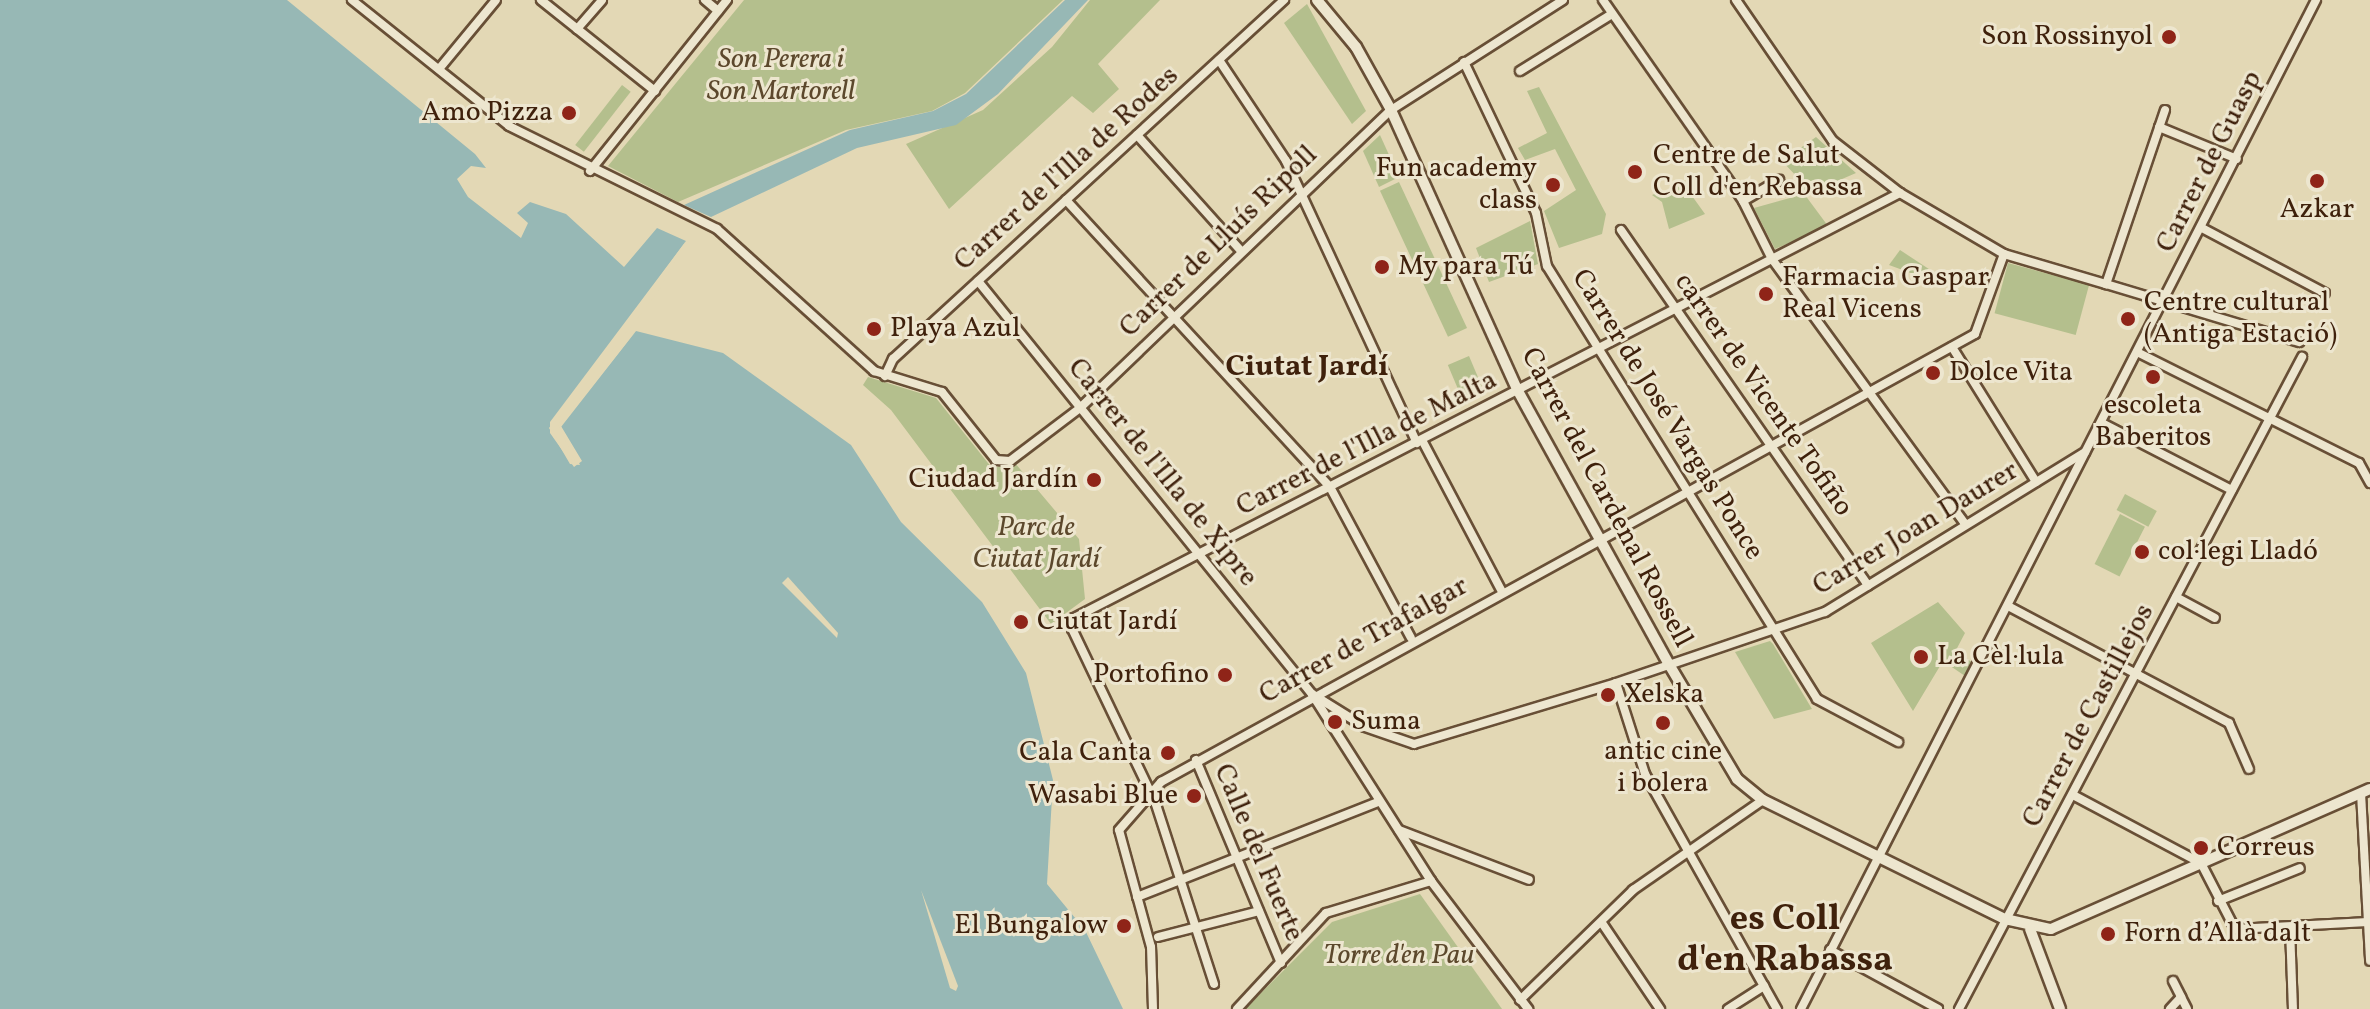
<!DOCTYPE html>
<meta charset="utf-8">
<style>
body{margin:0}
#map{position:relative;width:2370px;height:1009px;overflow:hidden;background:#e3d8b5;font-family:Vollkorn,serif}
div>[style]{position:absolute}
.green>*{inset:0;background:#b4bf8d;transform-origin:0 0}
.water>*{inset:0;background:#97b8b5}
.pier>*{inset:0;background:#e3d8b5}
.roads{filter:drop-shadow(2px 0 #684f36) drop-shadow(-2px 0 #684f36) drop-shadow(0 2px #684f36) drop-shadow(0 -2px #684f36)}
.minor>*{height:8px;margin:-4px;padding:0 4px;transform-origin:4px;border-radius:4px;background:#ede6cf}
.tertiary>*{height:10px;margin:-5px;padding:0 5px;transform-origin:5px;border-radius:5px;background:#ede6cf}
.dots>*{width:22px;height:22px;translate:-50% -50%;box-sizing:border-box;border:4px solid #ede6cf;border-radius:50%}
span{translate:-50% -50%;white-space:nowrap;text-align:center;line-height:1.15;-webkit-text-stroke:6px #ede6cf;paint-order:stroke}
.poi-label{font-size:28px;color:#3f210c}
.right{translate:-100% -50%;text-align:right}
.left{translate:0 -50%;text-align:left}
.park-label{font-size:28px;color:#5c482c;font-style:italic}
.street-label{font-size:28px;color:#3f210c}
.neighbourhood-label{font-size:30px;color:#3f210c;font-weight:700}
.district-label{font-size:36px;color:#3f210c;font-weight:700}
</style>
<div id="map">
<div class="green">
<div style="clip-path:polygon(744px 0,1063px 0,965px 93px,932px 111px,846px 130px,678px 202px,608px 166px)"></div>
<div style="clip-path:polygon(1090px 0,1160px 0,1098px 64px,1119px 89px,1093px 113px,1072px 96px,949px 209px,906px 144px,983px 110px,1052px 47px)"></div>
<div style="clip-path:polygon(1307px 4px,1366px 111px,1352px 124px,1284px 23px)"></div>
<div style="left:622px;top:85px;width:11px;height:76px;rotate:38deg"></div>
<div style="clip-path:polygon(1539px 87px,1606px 214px,1602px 234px,1559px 248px,1544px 211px,1576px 190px,1555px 149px,1525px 160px,1518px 148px,1547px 133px,1527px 91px)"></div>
<div style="clip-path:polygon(1380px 135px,1399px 177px,1379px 187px,1363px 151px)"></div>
<div style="clip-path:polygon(1816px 137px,1856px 173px,1805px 195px,1828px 226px,1775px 249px,1754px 208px,1801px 195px,1799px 179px,1782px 161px)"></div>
<div style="left:1399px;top:182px;width:161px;height:21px;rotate:65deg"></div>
<div style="clip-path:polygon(1682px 182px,1705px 214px,1669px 229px,1662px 202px,1652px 195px,1662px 191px,1665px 198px)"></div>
<div style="clip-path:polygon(1530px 221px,1538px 264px,1489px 282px,1476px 248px)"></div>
<div style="clip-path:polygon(1900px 250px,1941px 277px,1938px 283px,1889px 265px)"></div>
<div style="left:2008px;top:263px;width:84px;height:52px;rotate:15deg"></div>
<div style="left:1469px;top:356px;width:39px;height:23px;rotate:67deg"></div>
<div style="clip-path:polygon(868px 377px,936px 398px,992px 468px,1015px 463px,1079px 539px,1085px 599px,1051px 624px,891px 410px,863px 385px)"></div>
<div style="left:2125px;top:494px;width:36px;height:18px;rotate:28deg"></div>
<div style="left:2120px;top:514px;width:28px;height:56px;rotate:27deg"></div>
<div style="clip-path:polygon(1938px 602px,1965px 633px,1955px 652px,1972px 662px,1965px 676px,1943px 661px,1913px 711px,1871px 643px)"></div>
<div style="clip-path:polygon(1770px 641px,1773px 644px,1812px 709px,1774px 719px,1735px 652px)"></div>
<div style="clip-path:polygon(1420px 894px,1502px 1009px,1245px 1009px,1332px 922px)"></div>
</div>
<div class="water">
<div style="clip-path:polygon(0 0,287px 0,475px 154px,486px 168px,471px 166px,457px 179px,468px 197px,521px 238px,528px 223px,517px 213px,530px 202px,566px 214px,624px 267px,657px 228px,686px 241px,549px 428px,570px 464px,580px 465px,561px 427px,636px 331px,723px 353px,851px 445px,901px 522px,982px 602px,1026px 673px,1053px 780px,1047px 884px,1085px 930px,1123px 1009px,0 1009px)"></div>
<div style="clip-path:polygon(1065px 0,1088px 0,998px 94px,956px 125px,857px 148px,711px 217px,684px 205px,850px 130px,933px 111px,966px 94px)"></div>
</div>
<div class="pier">
<div style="clip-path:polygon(686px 241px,658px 292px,554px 424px,553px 432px,573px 461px,576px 463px,558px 425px,639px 327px,561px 426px,582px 461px,574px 467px,550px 433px,550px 422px)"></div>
<div style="clip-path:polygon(788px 577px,838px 633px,837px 638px,782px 583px)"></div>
<div style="clip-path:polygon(921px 890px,958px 986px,956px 991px,950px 988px)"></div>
</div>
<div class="roads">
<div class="minor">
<div style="left:352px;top:0;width:201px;rotate:38.7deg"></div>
<div style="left:509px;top:126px;width:232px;rotate:26.3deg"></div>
<div style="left:717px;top:229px;width:212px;rotate:42.1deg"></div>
<div style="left:874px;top:371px;width:71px;rotate:17.2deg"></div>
<div style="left:942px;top:392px;width:87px;rotate:51.5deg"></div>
<div style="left:996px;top:460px;width:14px;rotate:4deg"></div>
<div style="left:1010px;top:461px;width:88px;rotate:-37.1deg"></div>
<div style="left:1080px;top:408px;width:431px;rotate:-43.8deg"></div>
<div style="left:1391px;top:110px;width:204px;rotate:-32.6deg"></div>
<div style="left:541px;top:0;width:146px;rotate:38.6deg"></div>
<div style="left:705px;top:0;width:17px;rotate:40deg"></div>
<div style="left:1603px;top:0;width:245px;rotate:55.1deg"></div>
<div style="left:1743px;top:201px;width:65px;rotate:63.4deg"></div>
<div style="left:1772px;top:259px;width:328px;rotate:53.9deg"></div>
<div style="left:1736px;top:0;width:171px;rotate:55.5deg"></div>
<div style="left:1833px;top:141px;width:85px;rotate:37.8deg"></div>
<div style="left:1900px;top:193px;width:121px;rotate:30.4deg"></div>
<div style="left:2004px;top:254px;width:106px;rotate:16.4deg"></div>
<div style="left:577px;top:29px;width:38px;rotate:-49deg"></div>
<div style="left:1219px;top:60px;width:121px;rotate:56.4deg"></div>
<div style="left:1286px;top:161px;width:311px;rotate:65.1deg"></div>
<div style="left:1464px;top:62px;width:167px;rotate:64.5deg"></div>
<div style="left:1536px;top:213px;width:54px;rotate:78.3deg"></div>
<div style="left:1547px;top:266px;width:510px;rotate:58.05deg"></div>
<div style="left:1817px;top:699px;width:92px;rotate:28deg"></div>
<div style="left:439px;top:69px;width:89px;rotate:-50.4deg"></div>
<div style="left:1520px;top:71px;width:108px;rotate:-31.8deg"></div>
<div style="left:2165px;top:110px;width:184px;rotate:108.7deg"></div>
<div style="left:2106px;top:284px;width:202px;rotate:16.7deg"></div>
<div style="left:2159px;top:127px;width:84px;rotate:22.3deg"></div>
<div style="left:1137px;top:135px;width:156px;rotate:48.1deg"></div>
<div style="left:590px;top:171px;width:219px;rotate:-51.3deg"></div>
<div style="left:1066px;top:200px;width:390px;rotate:47.4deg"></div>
<div style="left:1330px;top:487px;width:171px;rotate:61.8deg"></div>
<div style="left:1743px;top:201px;width:42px;rotate:-30.3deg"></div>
<div style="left:2202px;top:228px;width:139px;rotate:27.9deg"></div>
<div style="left:1621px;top:230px;width:433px;rotate:55.2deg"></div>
<div style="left:978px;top:281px;width:531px;rotate:51.04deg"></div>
<div style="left:1312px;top:694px;width:222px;rotate:57.5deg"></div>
<div style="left:1952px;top:347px;width:159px;rotate:58.1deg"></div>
<div style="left:2139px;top:353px;width:246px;rotate:26.6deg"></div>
<div style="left:2359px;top:463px;width:23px;rotate:61deg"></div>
<div style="left:885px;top:376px;width:19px;rotate:-65deg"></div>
<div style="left:893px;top:359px;width:531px;rotate:-42.56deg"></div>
<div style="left:2102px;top:423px;width:146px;rotate:27.3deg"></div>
<div style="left:1422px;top:440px;width:170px;rotate:62.2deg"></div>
<div style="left:2176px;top:597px;width:44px;rotate:28.3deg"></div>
<div style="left:2008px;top:606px;width:250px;rotate:27.9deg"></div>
<div style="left:2229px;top:723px;width:50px;rotate:66.5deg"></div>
<div style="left:1616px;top:683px;width:96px;rotate:72.3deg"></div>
<div style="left:1645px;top:774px;width:270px;rotate:60.7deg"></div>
<div style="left:1312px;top:694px;width:62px;rotate:31.9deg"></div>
<div style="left:1365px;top:727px;width:52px;rotate:19.1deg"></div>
<div style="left:1414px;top:744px;width:211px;rotate:-16.8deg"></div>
<div style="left:1616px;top:683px;width:221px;rotate:-18.8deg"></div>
<div style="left:1825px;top:612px;width:305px;rotate:-31.6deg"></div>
<div style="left:1196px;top:760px;width:220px;rotate:67.3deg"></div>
<div style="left:2361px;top:793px;width:168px;rotate:86.9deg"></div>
<div style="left:2073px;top:795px;width:145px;rotate:28deg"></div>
<div style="left:2201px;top:863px;width:74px;rotate:62.7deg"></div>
<div style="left:2235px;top:929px;width:133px;rotate:-3deg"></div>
<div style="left:1399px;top:830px;width:139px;rotate:21deg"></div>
<div style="left:1137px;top:897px;width:259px;rotate:-21.5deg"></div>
<div style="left:2218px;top:901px;width:88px;rotate:-21.9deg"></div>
<div style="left:1602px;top:923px;width:104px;rotate:56deg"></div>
<div style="left:2290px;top:928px;width:81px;rotate:87.9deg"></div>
<div style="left:1158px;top:937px;width:104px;rotate:-14.4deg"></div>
<div style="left:1830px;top:950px;width:123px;rotate:28.6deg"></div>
<div style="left:2173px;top:981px;width:18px;rotate:63deg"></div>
<div style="left:1214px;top:984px;width:189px;rotate:-107.9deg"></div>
<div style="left:1156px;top:804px;width:194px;rotate:-115.6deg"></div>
<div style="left:1072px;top:629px;width:11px;rotate:-80deg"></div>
<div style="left:1074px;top:618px;width:929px;rotate:-27.23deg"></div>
<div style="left:1520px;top:1000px;width:158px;rotate:-44.2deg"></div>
<div style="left:1633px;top:890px;width:158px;rotate:-34.7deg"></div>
<div style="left:1153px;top:1009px;width:62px;rotate:-91.8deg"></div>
<div style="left:1151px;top:947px;width:121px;rotate:-105.3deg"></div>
<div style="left:1119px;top:830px;width:64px;rotate:-48.8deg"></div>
<div style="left:1161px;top:782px;width:929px;rotate:-28.83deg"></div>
<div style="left:1975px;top:334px;width:85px;rotate:-70.1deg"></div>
<div style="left:1237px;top:1009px;width:131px;rotate:-47.2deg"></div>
<div style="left:1326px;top:913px;width:110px;rotate:-16.9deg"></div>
<div style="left:1431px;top:881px;width:161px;rotate:52.8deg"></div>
<div style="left:1728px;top:1009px;width:43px;rotate:-32.6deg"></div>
<div style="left:1801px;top:1009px;width:1133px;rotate:-62.96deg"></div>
<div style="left:1959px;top:1009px;width:737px;rotate:-62.25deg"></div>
<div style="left:2170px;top:1009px;width:16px;rotate:-47deg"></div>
<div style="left:2181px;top:997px;width:13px;rotate:63deg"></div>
</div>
<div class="tertiary">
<div style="left:1317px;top:0;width:61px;rotate:50.3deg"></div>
<div style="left:1356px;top:47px;width:72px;rotate:60.9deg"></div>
<div style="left:1391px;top:110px;width:308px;rotate:65.7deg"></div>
<div style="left:1518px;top:391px;width:314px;rotate:61.1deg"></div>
<div style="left:1670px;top:666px;width:131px;rotate:59.3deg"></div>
<div style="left:1737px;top:779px;width:33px;rotate:39deg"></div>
<div style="left:1763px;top:800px;width:270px;rotate:26.2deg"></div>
<div style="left:2005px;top:919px;width:47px;rotate:12.3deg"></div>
<div style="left:2051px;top:929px;width:348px;rotate:-23.7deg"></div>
<div style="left:2030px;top:929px;width:85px;rotate:69.4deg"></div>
</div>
</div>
<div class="dots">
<div style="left:2169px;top:37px;background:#8f2418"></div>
<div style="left:569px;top:113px;background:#8f2418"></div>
<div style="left:1635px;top:172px;background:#8f2418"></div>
<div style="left:2317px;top:181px;background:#8f2418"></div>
<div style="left:1553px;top:185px;background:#8f2418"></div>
<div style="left:1382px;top:267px;background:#8f2418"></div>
<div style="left:1766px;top:294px;background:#8f2418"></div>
<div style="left:2128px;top:319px;background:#8f2418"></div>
<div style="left:874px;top:329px;background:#8f2418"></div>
<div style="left:1933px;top:373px;background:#8f2418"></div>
<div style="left:2153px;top:377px;background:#8f2418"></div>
<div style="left:1094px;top:480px;background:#8f2418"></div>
<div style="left:2142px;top:552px;background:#8f2418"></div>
<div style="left:1021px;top:622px;background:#8f2418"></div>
<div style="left:1921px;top:657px;background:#8f2418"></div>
<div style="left:1225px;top:675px;background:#8f2418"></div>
<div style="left:1608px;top:695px;background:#8f2418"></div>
<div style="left:1335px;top:722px;background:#8f2418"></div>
<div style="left:1663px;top:723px;background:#8f2418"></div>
<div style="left:1168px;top:753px;background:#8f2418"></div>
<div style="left:1194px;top:796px;background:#8f2418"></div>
<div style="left:2201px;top:848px;background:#8f2418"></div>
<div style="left:1124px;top:926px;background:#8f2418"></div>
<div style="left:2108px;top:934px;background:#8f2418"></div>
</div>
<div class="poi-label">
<span class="right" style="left:2153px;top:37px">Son Rossinyol</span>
<span class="right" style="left:553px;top:113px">Amo Pizza</span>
<span class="left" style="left:1653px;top:172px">Centre de Salut<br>Coll d'en Rebassa</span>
<span class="right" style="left:1537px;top:185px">Fun academy<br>class</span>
<span style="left:2317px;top:210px">Azkar</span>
<span class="left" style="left:1398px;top:267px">My para Tú</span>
<span class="left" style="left:1782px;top:294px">Farmacia Gaspar<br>Real Vicens</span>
<span class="left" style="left:2144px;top:319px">Centre cultural<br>(Antiga Estació)</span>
<span class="left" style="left:890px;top:329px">Playa Azul</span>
<span class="left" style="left:1949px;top:373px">Dolce Vita</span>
<span style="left:2153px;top:422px">escoleta<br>Baberitos</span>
<span class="right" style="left:1078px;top:480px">Ciudad Jardín</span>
<span class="left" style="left:2158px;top:552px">col·legi Lladó</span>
<span class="left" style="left:1037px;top:622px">Ciutat Jardí</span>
<span class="left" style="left:1937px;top:657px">La Cèl·lula</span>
<span class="right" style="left:1209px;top:675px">Portofino</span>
<span class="left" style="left:1624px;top:695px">Xelska</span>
<span class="left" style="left:1351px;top:722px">Suma</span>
<span style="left:1663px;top:768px">antic cine<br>i bolera</span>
<span class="right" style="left:1152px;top:753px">Cala Canta</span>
<span class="right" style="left:1178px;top:796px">Wasabi Blue</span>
<span class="left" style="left:2217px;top:848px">Correus</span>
<span class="right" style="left:1108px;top:926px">El Bungalow</span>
<span class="left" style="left:2124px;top:934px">Forn d’Allà dalt</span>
</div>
<div class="park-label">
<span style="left:781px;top:76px">Son Perera i<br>Son Martorell</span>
<span style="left:1036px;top:544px">Parc de<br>Ciutat Jardí</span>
<span style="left:1399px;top:956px">Torre d'en Pau</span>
</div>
<div class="street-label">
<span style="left:2210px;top:162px;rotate:-63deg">Carrer de Guasp</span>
<span style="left:1067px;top:169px;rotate:-42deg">Carrer de l'Illa de Rodes</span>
<span style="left:1219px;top:242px;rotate:-44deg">Carrer de Lluís Ripoll</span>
<span style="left:1763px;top:395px;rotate:55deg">carrer de Vicente Tofiño</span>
<span style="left:1667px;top:415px;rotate:58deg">Carrer de José Vargas Ponce</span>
<span style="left:1367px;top:444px;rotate:-27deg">Carrer de l'Illa de Malta</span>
<span style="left:1162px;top:473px;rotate:51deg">Carrer de l'Illa de Xipre</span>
<span style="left:1606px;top:498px;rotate:62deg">Carrer del Cardenal Rossell</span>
<span style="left:1916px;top:529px;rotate:-31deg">Carrer Joan Daurer</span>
<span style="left:1364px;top:641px;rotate:-29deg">Carrer de Trafalgar</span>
<span style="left:2089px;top:716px;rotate:-62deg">Carrer de Castillejos</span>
<span style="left:1258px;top:853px;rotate:67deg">Calle del Fuerte</span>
</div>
<div class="neighbourhood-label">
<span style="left:1307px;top:367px">Ciutat Jardí</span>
</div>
<div class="district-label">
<span style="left:1785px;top:941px">es Coll<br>d'en Rabassa</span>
</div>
</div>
